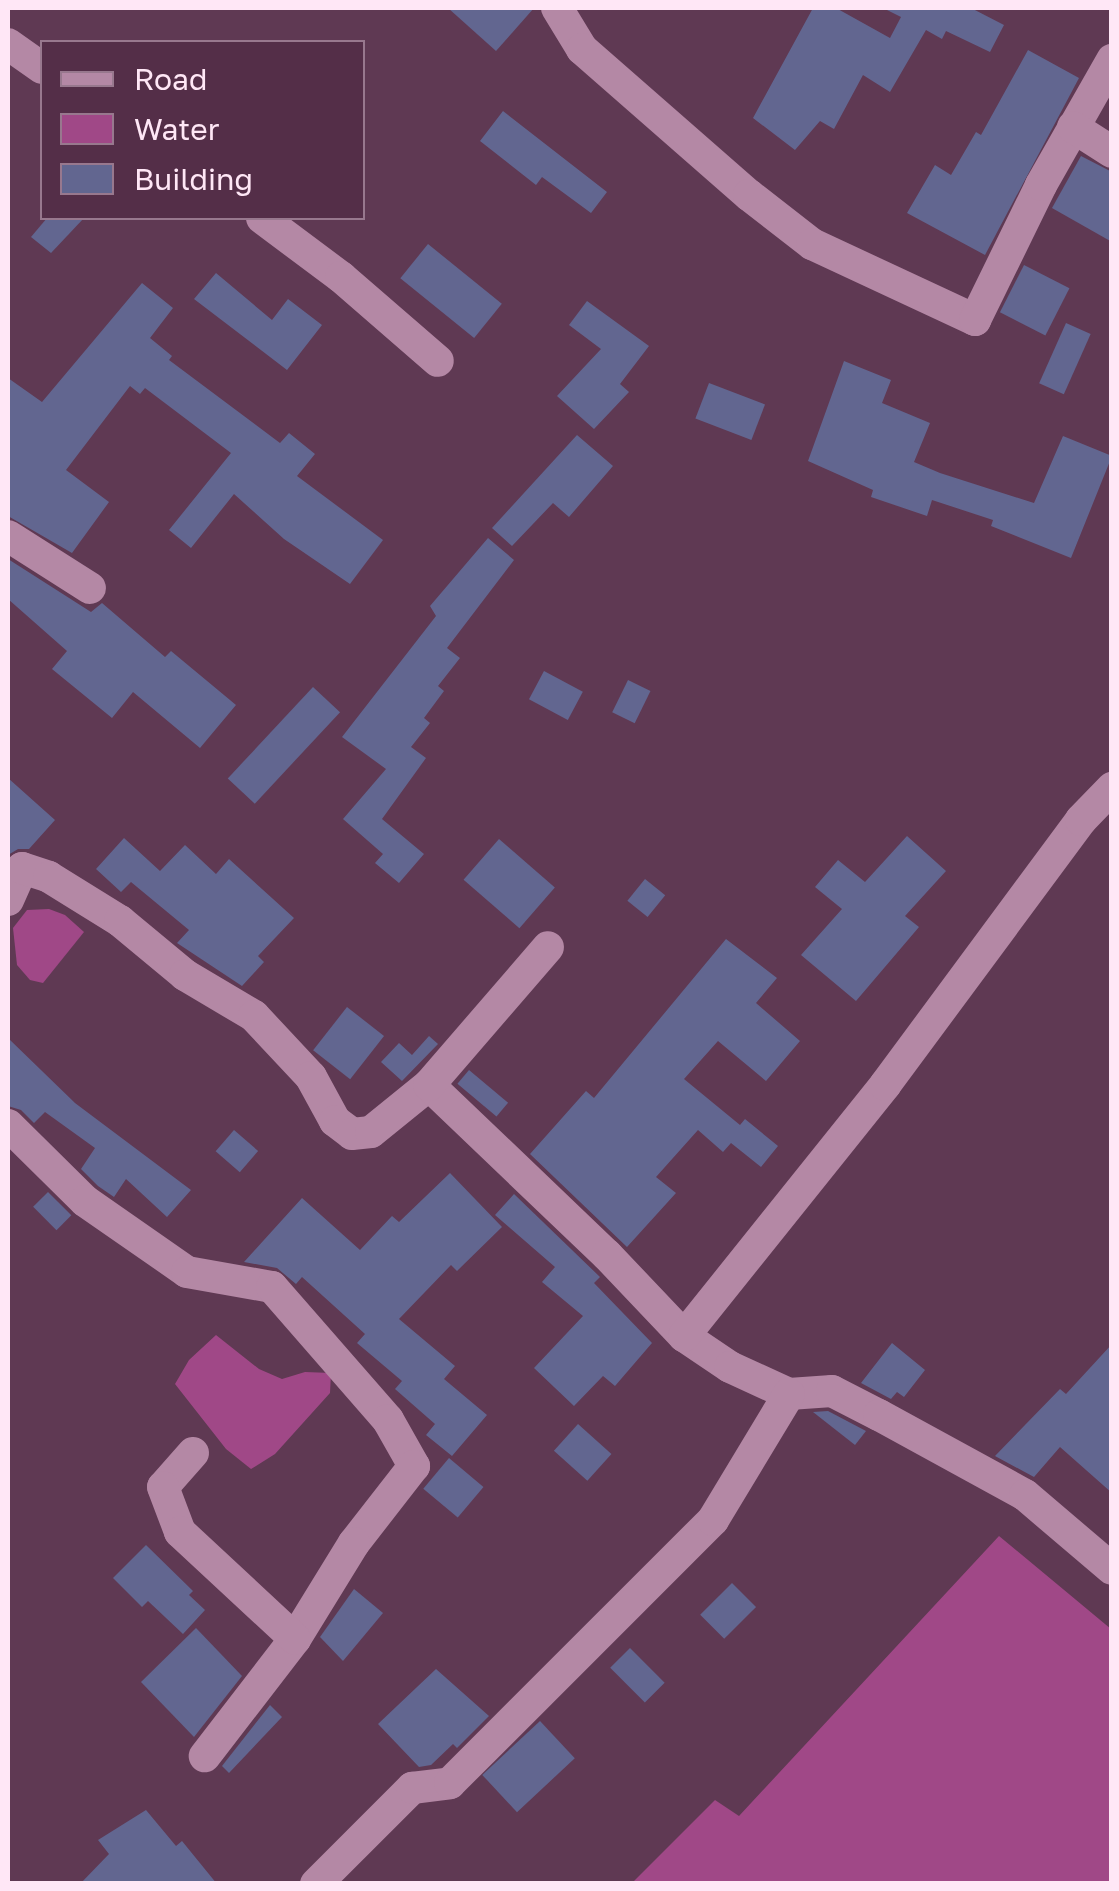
<!DOCTYPE html>
<style>
body{margin:0}
#map{position:relative;width:1119px;height:1891px;overflow:hidden;background:#5f3953;font-family:"Golos Text",sans-serif}
div>[style]{position:absolute}
.water>*{inset:0;background:#a04887}
.building>*{inset:0;background:#626690;transform-origin:0 0}
.street>*{height:32px;margin:-16px;padding:0 16px;transform-origin:16px;border-radius:16px;background:#b488a5}
span{translate:-50% -50%;white-space:nowrap;text-align:center;line-height:1.15;-webkit-text-stroke:10px #542e48;paint-order:stroke}
.frame{position:absolute;inset:0;border:10px solid #ffe7f6;pointer-events:none}
.legend{position:absolute;left:40px;top:40px;width:325px;height:180px;box-sizing:border-box;background:#542e48;border:2px solid #98788e;margin:0;padding:12px 18px;list-style:none;font-size:30px;color:#ffe7f6}
.legend li{display:flex;align-items:center;gap:20px;height:50px}
.legend b{width:50px;border:2px solid #98788e}
</style>
<div id="map">
<div class="water">
<div style="clip-path:polygon(49px 909px,65px 915px,84px 932px,43px 983px,30px 980px,17px 965px,13px 928px,27px 910px)"></div>
<div style="clip-path:polygon(216px 1335px,259px 1369px,282px 1379px,305px 1372px,331px 1373px,330px 1393px,275px 1454px,251px 1469px,226px 1449px,175px 1384px,189px 1360px)"></div>
<div style="clip-path:polygon(999px 1536px,1111px 1629px,1111px 1883px,632px 1883px,715px 1800px,739px 1816px)"></div>
</div>
<div class="building">
<div style="clip-path:polygon(448px 8px,534px 8px,496px 51px)"></div>
<div style="clip-path:polygon(813px 8px,836px 8px,890px 38px,901px 17px,883px 8px,971px 8px,1004px 25px,990px 52px,946px 31px,942px 39px,926px 30px,890px 92px,863px 75px,834px 129px,820px 121px,795px 150px,753px 118px)"></div>
<div style="clip-path:polygon(1028px 50px,1079px 78px,985px 255px,907px 213px,935px 165px,951px 175px,976px 132px,981px 135px)"></div>
<div style="clip-path:polygon(503px 111px,607px 192px,591px 213px,542px 177px,536px 185px,480px 141px)"></div>
<div style="clip-path:polygon(1081px 156px,1112px 172px,1112px 242px,1052px 208px)"></div>
<div style="clip-path:polygon(47px 218px,84px 218px,51px 253px,31px 237px)"></div>
<div style="left:428px;top:244px;width:95px;height:44px;rotate:39deg"></div>
<div style="left:1024px;top:265px;width:51px;height:53px;rotate:27deg"></div>
<div style="clip-path:polygon(216px 273px,272px 320px,288px 299px,322px 325px,287px 370px,194px 299px)"></div>
<div style="clip-path:polygon(142px 283px,173px 308px,150px 338px,172px 356px,169px 360px,280px 443px,289px 433px,315px 454px,297px 476px,383px 540px,350px 584px,284px 539px,234px 494px,191px 548px,169px 530px,231px 453px,145px 388px,140px 394px,130px 386px,66px 470px,109px 502px,72px 553px,8px 516px,8px 378px,42px 402px)"></div>
<div style="clip-path:polygon(587px 301px,649px 346px,620px 384px,629px 392px,594px 429px,557px 396px,601px 349px,569px 325px)"></div>
<div style="left:1066px;top:323px;width:27px;height:66px;rotate:24deg"></div>
<div style="clip-path:polygon(844px 361px,891px 380px,882px 403px,930px 423px,914px 462px,940px 473px,1034px 503px,1063px 436px,1112px 456px,1071px 558px,991px 526px,993px 520px,932px 500px,927px 516px,871px 497px,873px 490px,808px 461px)"></div>
<div style="left:709px;top:383px;width:60px;height:38px;rotate:21deg"></div>
<div style="clip-path:polygon(577px 435px,613px 466px,569px 517px,553px 503px,512px 546px,492px 528px)"></div>
<div style="clip-path:polygon(488px 538px,514px 560px,447px 648px,460px 658px,438px 686px,444px 691px,424px 718px,430px 723px,411px 747px,426px 758px,382px 819px,424px 854px,399px 883px,375px 863px,383px 854px,343px 819px,386px 769px,342px 737px,436px 616px,430px 606px)"></div>
<div style="clip-path:polygon(8px 559px,91px 612px,102px 603px,165px 657px,171px 651px,236px 705px,200px 748px,133px 692px,112px 718px,52px 669px,67px 651px,8px 599px)"></div>
<div style="left:544px;top:671px;width:44px;height:32px;rotate:28deg"></div>
<div style="left:628px;top:680px;width:25px;height:36px;rotate:26deg"></div>
<div style="left:313px;top:687px;width:37px;height:125px;rotate:43deg"></div>
<div style="clip-path:polygon(8px 778px,55px 820px,29px 849px,18px 849px,8px 855px)"></div>
<div style="clip-path:polygon(907px 836px,946px 871px,905px 916px,919px 927px,856px 1001px,801px 955px,842px 909px,815px 887px,838px 860px,865px 882px)"></div>
<div style="clip-path:polygon(124px 838px,160px 871px,185px 845px,216px 874px,229px 859px,294px 918px,258px 956px,264px 962px,242px 986px,177px 943px,189px 930px,131px 882px,121px 892px,96px 869px)"></div>
<div style="left:499px;top:839px;width:74px;height:54px;rotate:41deg"></div>
<div style="left:645px;top:879px;width:26px;height:28px;rotate:39deg"></div>
<div style="clip-path:polygon(726px 939px,777px 978px,756px 1003px,800px 1041px,766px 1081px,718px 1041px,684px 1079px,740px 1125px,745px 1119px,778px 1146px,761px 1167px,731px 1143px,723px 1152px,698px 1130px,656px 1177px,676px 1193px,627px 1247px,530px 1154px,586px 1091px,594px 1098px)"></div>
<div style="left:347px;top:1007px;width:47px;height:55px;rotate:38deg"></div>
<div style="clip-path:polygon(429px 1036px,438px 1044px,402px 1081px,381px 1062px,399px 1043px,412px 1055px)"></div>
<div style="clip-path:polygon(8px 1038px,75px 1103px,191px 1190px,167px 1217px,126px 1179px,114px 1197px,98px 1186px,81px 1169px,95px 1148px,45px 1112px,34px 1123px,21px 1110px,8px 1106px)"></div>
<div style="left:469px;top:1070px;width:51px;height:18px;rotate:40deg"></div>
<div style="left:234px;top:1130px;width:32px;height:28px;rotate:41deg"></div>
<div style="clip-path:polygon(450px 1173px,502px 1227px,457px 1271px,451px 1265px,399px 1319px,455px 1366px,444px 1379px,487px 1415px,452px 1456px,426px 1435px,435px 1424px,395px 1389px,402px 1381px,357px 1343px,365px 1334px,302px 1277px,296px 1284px,277px 1268px,244px 1262px,302px 1198px,360px 1250px,392px 1216px,399px 1222px)"></div>
<div style="left:48px;top:1192px;width:33px;height:21px;rotate:45deg"></div>
<div style="clip-path:polygon(514px 1194px,600px 1277px,594px 1283px,652px 1343px,615px 1386px,603px 1376px,574px 1406px,534px 1368px,583px 1316px,542px 1282px,555px 1267px,495px 1215px)"></div>
<div style="clip-path:polygon(892px 1343px,925px 1370px,904px 1397px,897px 1392px,891px 1399px,861px 1383px)"></div>
<div style="clip-path:polygon(1112px 1344px,1112px 1493px,1060px 1447px,1034px 1477px,995px 1456px,1060px 1389px,1066px 1394px)"></div>
<div style="clip-path:polygon(828px 1411px,866px 1431px,855px 1445px,813px 1412px)"></div>
<div style="left:578px;top:1424px;width:45px;height:36px;rotate:42deg"></div>
<div style="left:449px;top:1458px;width:45px;height:40px;rotate:40deg"></div>
<div style="clip-path:polygon(146px 1545px,193px 1591px,189px 1595px,205px 1610px,183px 1634px,148px 1601px,142px 1607px,113px 1578px)"></div>
<div style="left:732px;top:1583px;width:34px;height:45px;rotate:45deg"></div>
<div style="clip-path:polygon(354px 1589px,383px 1613px,343px 1661px,320px 1637px)"></div>
<div style="clip-path:polygon(196px 1628px,242px 1676px,194px 1737px,141px 1682px)"></div>
<div style="left:630px;top:1648px;width:49px;height:28px;rotate:45deg"></div>
<div style="clip-path:polygon(436px 1669px,489px 1716px,457px 1748px,453px 1744px,431px 1765px,419px 1767px,378px 1724px)"></div>
<div style="clip-path:polygon(270px 1705px,282px 1717px,229px 1773px,222px 1766px)"></div>
<div style="left:540px;top:1721px;width:51px;height:79px;rotate:47deg"></div>
<div style="clip-path:polygon(146px 1810px,176px 1846px,182px 1841px,217px 1884px,80px 1884px,109px 1854px,98px 1840px)"></div>
</div>
<div class="street">
<div style="left:557px;top:8px;width:48px;rotate:58.6deg"></div>
<div style="left:582px;top:49px;width:222px;rotate:41.2deg"></div>
<div style="left:749px;top:195px;width:80px;rotate:37.9deg"></div>
<div style="left:812px;top:244px;width:180px;rotate:25deg"></div>
<div style="left:975px;top:320px;width:150px;rotate:-63.9deg"></div>
<div style="left:1041px;top:185px;width:144px;rotate:-60.4deg"></div>
<div style="left:8px;top:44px;width:42px;rotate:35.2deg"></div>
<div style="left:1073px;top:127px;width:46px;rotate:32.7deg"></div>
<div style="left:262px;top:218px;width:99px;rotate:36.8deg"></div>
<div style="left:341px;top:277px;width:128px;rotate:40.9deg"></div>
<div style="left:8px;top:536px;width:97px;rotate:32.4deg"></div>
<div style="left:8px;top:900px;width:35px;rotate:-66deg"></div>
<div style="left:22px;top:868px;width:28px;rotate:18deg"></div>
<div style="left:49px;top:877px;width:84px;rotate:31.8deg"></div>
<div style="left:120px;top:921px;width:85px;rotate:39.7deg"></div>
<div style="left:185px;top:975px;width:80px;rotate:30.7deg"></div>
<div style="left:254px;top:1016px;width:83px;rotate:46.9deg"></div>
<div style="left:311px;top:1077px;width:50px;rotate:61.4deg"></div>
<div style="left:335px;top:1121px;width:21px;rotate:37deg"></div>
<div style="left:352px;top:1134px;width:19px;rotate:-6deg"></div>
<div style="left:371px;top:1132px;width:75px;rotate:-39deg"></div>
<div style="left:429px;top:1085px;width:246px;rotate:43.7deg"></div>
<div style="left:607px;top:1255px;width:112px;rotate:46.5deg"></div>
<div style="left:684px;top:1336px;width:55px;rotate:34deg"></div>
<div style="left:730px;top:1367px;width:65px;rotate:24.6deg"></div>
<div style="left:789px;top:1394px;width:43px;rotate:-4deg"></div>
<div style="left:832px;top:1391px;width:53px;rotate:27.1deg"></div>
<div style="left:879px;top:1415px;width:166px;rotate:28.7deg"></div>
<div style="left:1025px;top:1495px;width:114px;rotate:40.4deg"></div>
<div style="left:429px;top:1085px;width:182px;rotate:-49.2deg"></div>
<div style="left:8px;top:1125px;width:108px;rotate:44.6deg"></div>
<div style="left:85px;top:1201px;width:124px;rotate:34.8deg"></div>
<div style="left:187px;top:1272px;width:86px;rotate:10deg"></div>
<div style="left:272px;top:1287px;width:176px;rotate:48.9deg"></div>
<div style="left:388px;top:1420px;width:53px;rotate:60.5deg"></div>
<div style="left:414px;top:1466px;width:98px;rotate:127.9deg"></div>
<div style="left:354px;top:1543px;width:113px;rotate:121.6deg"></div>
<div style="left:295px;top:1639px;width:148px;rotate:127.6deg"></div>
<div style="left:684px;top:1336px;width:322px;rotate:-51.3deg"></div>
<div style="left:885px;top:1085px;width:330px;rotate:-53.5deg"></div>
<div style="left:1081px;top:820px;width:45px;rotate:-45.9deg"></div>
<div style="left:193px;top:1453px;width:45px;rotate:131.4deg"></div>
<div style="left:163px;top:1487px;width:48px;rotate:69.3deg"></div>
<div style="left:180px;top:1532px;width:157px;rotate:42.9deg"></div>
<div style="left:316px;top:1884px;width:136px;rotate:-45deg"></div>
<div style="left:412px;top:1788px;width:38px;rotate:-7deg"></div>
<div style="left:450px;top:1783px;width:372px;rotate:-45deg"></div>
<div style="left:713px;top:1520px;width:147px;rotate:-58.9deg"></div>
</div>
<div class="frame"></div>
<ul class="legend">
<li><b style="height:12px;background:#b488a5"></b>Road</li>
<li><b style="height:28px;background:#a04887"></b>Water</li>
<li><b style="height:28px;background:#626690"></b>Building</li>
</ul>
</div>
